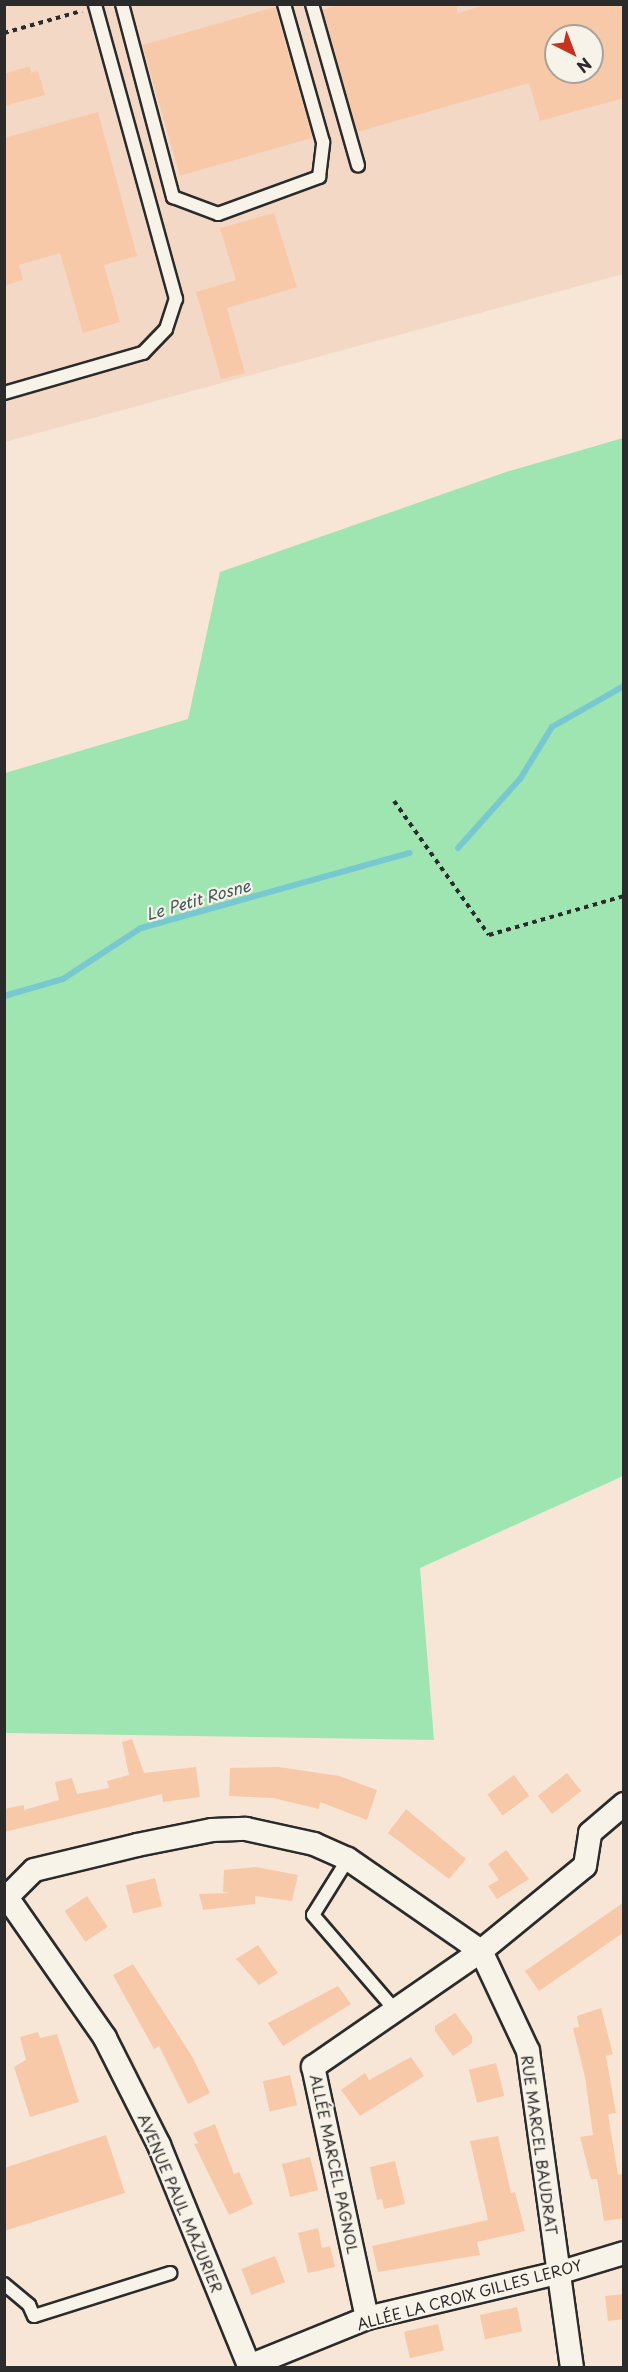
<!DOCTYPE html>
<meta charset="utf-8">
<style>
body{margin:0}
#map{position:relative;width:628px;height:2372px;overflow:hidden;background:#f7e6d5;font-family:"Playpen Sans",sans-serif}
div>[style]{position:absolute}
.built>*{inset:0;background:#f3d9c5}
.green>*{inset:0;background:#9fe5b1}
.stream>*{height:6px;margin:-3px;padding:0 3px;transform-origin:3px;border-radius:3px;background:#77c8d1}
.building>*{inset:0;background:#f8c9a8;transform-origin:0 0}
.path>*{height:4px;margin-top:-2px;transform-origin:0;background:repeating-linear-gradient(90deg,#2b2b2b 0 4.5px,transparent 0 9px)}
.roads{filter:drop-shadow(2px 0 #2b2b2b) drop-shadow(-2px 0 #2b2b2b) drop-shadow(0 2px #2b2b2b) drop-shadow(0 -2px #2b2b2b)}
.lane>*{height:12px;margin:-6px;padding:0 6px;transform-origin:6px;border-radius:6px;background:#f7f3e8}
.street>*{height:22px;margin:-11px;padding:0 11px;transform-origin:11px;border-radius:11px;background:#f7f3e8}
span{translate:-50% -50%;white-space:nowrap;text-align:center;line-height:1.15;-webkit-text-stroke:4.5px #f7f3e8;paint-order:stroke}
.street-label{font-size:15px;color:#2b2b2b}
.water-label{font-size:16px;color:#425a5d;font-style:italic}
.frame{position:absolute;inset:0;border:6px solid #2b2b2b;pointer-events:none}
.north{position:absolute;left:544px;top:24px;width:60px;height:60px;box-sizing:border-box;background:#f7f3e8;border:2px solid #a5a39c;border-radius:50%;rotate:138deg;font-size:16px;font-weight:700;line-height:24px;text-align:center;color:#2b2b2b}
.north::after{content:'';display:block;margin:auto;width:21px;height:27px;background:#c8321e;clip-path:polygon(50% 0,100% 100%,50% 72%,0 100%)}
</style>
<div id="map">
<div class="built">
<div style="clip-path:polygon(evenodd,5px 5px,623px 5px,623px 274px,5px 442px,5px 5px,556px 36px,592px 36px,592px 72px,556px 72px,556px 36px)"></div>
</div>
<div class="green">
<div style="clip-path:polygon(623px 438px,623px 1476px,420px 1568px,434px 1740px,5px 1733px,5px 773px,188px 719px,220px 572px,506px 472px)"></div>
</div>
<div class="stream">
<div style="left:458px;top:848px;width:93px;rotate:-48.1deg"></div>
<div style="left:520px;top:779px;width:61px;rotate:-58.4deg"></div>
<div style="left:552px;top:727px;width:83px;rotate:-29.7deg"></div>
<div style="left:4px;top:996px;width:61px;rotate:-16.1deg"></div>
<div style="left:63px;top:979px;width:93px;rotate:-33.2deg"></div>
<div style="left:141px;top:928px;width:279px;rotate:-15.6deg"></div>
</div>
<div class="building">
<div style="clip-path:polygon(evenodd,340px 4px,456px 4px,458px 13px,488px 4px,624px 4px,624px 98px,540px 121px,529px 83px,357px 132px,322px 10px,340px 4px,556px 36px,592px 36px,592px 72px,556px 72px,556px 36px)"></div>
<div style="left:275px;top:7px;width:136px;height:138px;rotate:74deg"></div>
<div style="clip-path:polygon(30px 66px,31px 73px,38px 71px,45px 95px,4px 106px,4px 74px)"></div>
<div style="clip-path:polygon(98px 112px,137px 256px,104px 265px,120px 322px,83px 333px,60px 253px,19px 265px,23px 280px,4px 286px,4px 138px)"></div>
<div style="clip-path:polygon(274px 213px,297px 287px,227px 308px,245px 373px,221px 379px,196px 292px,236px 280px,220px 228px)"></div>
<div style="clip-path:polygon(132px 1739px,144px 1773px,196px 1767px,200px 1797px,163px 1802px,162px 1794px,4px 1832px,4px 1809px,24px 1805px,24px 1810px,59px 1800px,55px 1782px,72px 1778px,77px 1794px,109px 1788px,107px 1781px,129px 1775px,122px 1742px)"></div>
<div style="clip-path:polygon(279px 1767px,339px 1776px,377px 1790px,367px 1820px,320px 1802px,319px 1809px,273px 1798px,229px 1796px,230px 1768px)"></div>
<div style="left:567px;top:1773px;width:23px;height:37px;rotate:52deg"></div>
<div style="left:514px;top:1775px;width:26px;height:33px;rotate:54deg"></div>
<div style="clip-path:polygon(406px 1809px,466px 1859px,449px 1879px,388px 1833px)"></div>
<div style="clip-path:polygon(506px 1850px,529px 1879px,497px 1899px,488px 1886px,499px 1880px,488px 1864px)"></div>
<div style="clip-path:polygon(256px 1867px,298px 1875px,292px 1901px,255px 1896px,255px 1904px,203px 1910px,199px 1894px,231px 1893px,223px 1892px,224px 1870px)"></div>
<div style="left:155px;top:1878px;width:29px;height:30px;rotate:76deg"></div>
<div style="left:87px;top:1896px;width:37px;height:27px;rotate:56deg"></div>
<div style="clip-path:polygon(624px 1902px,624px 1932px,539px 1991px,525px 1971px)"></div>
<div style="clip-path:polygon(258px 1945px,278px 1973px,259px 1985px,236px 1959px)"></div>
<div style="clip-path:polygon(133px 1964px,193px 2058px,210px 2093px,188px 2104px,159px 2046px,154px 2049px,113px 1975px)"></div>
<div style="clip-path:polygon(338px 1986px,351px 2004px,283px 2046px,268px 2023px)"></div>
<div style="clip-path:polygon(601px 2008px,613px 2054px,606px 2056px,616px 2113px,608px 2114px,618px 2175px,622px 2174px,624px 2183px,624px 2218px,604px 2221px,597px 2179px,591px 2179px,580px 2137px,593px 2135px,585px 2077px,573px 2028px,579px 2027px,577px 2016px)"></div>
<div style="clip-path:polygon(455px 2013px,472px 2036px,472px 2043px,453px 2056px,435px 2031px,435px 2026px)"></div>
<div style="clip-path:polygon(38px 2032px,40px 2038px,57px 2034px,79px 2102px,30px 2117px,14px 2067px,26px 2060px,20px 2037px)"></div>
<div style="clip-path:polygon(411px 2057px,424px 2076px,360px 2116px,341px 2090px,365px 2073px,369px 2080px)"></div>
<div style="left:496px;top:2063px;width:34px;height:28px;rotate:76deg"></div>
<div style="left:290px;top:2075px;width:31px;height:28px;rotate:77deg"></div>
<div style="clip-path:polygon(215px 2124px,234px 2174px,239px 2172px,253px 2204px,229px 2215px,194px 2144px,198px 2143px,193px 2133px)"></div>
<div style="clip-path:polygon(106px 2135px,125px 2193px,4px 2231px,4px 2168px)"></div>
<div style="clip-path:polygon(498px 2136px,511px 2193px,515px 2192px,525px 2231px,477px 2242px,480px 2255px,378px 2272px,372px 2246px,488px 2220px,470px 2141px)"></div>
<div style="left:310px;top:2157px;width:34px;height:29px;rotate:76deg"></div>
<div style="clip-path:polygon(395px 2161px,405px 2204px,384px 2209px,382px 2199px,377px 2200px,370px 2167px)"></div>
<div style="clip-path:polygon(318px 2228px,322px 2248px,330px 2246px,335px 2267px,308px 2273px,298px 2233px)"></div>
<div style="left:275px;top:2256px;width:28px;height:36px;rotate:69deg"></div>
<div style="clip-path:polygon(624px 2294px,624px 2319px,608px 2321px,605px 2296px)"></div>
<div style="left:517px;top:2307px;width:25px;height:38px;rotate:78deg"></div>
<div style="left:438px;top:2324px;width:27px;height:35px;rotate:77deg"></div>
</div>
<div class="path">
<div style="left:4px;top:33px;width:81px;rotate:-15.8deg"></div>
<div style="left:394px;top:801px;width:164px;rotate:54.7deg"></div>
<div style="left:489px;top:935px;width:141px;rotate:-16.1deg"></div>
</div>
<div class="roads">
<div class="lane">
<div style="left:122px;top:4px;width:200px;rotate:75.2deg"></div>
<div style="left:173px;top:197px;width:48px;rotate:20.7deg"></div>
<div style="left:218px;top:214px;width:108px;rotate:-20.1deg"></div>
<div style="left:319px;top:177px;width:35px;rotate:-83deg"></div>
<div style="left:323px;top:142px;width:143px;rotate:-105.8deg"></div>
<div style="left:312px;top:4px;width:168px;rotate:74.1deg"></div>
<div style="left:4px;top:393px;width:145px;rotate:-16.1deg"></div>
<div style="left:143px;top:353px;width:33px;rotate:-46deg"></div>
<div style="left:166px;top:329px;width:32px;rotate:-72deg"></div>
<div style="left:176px;top:299px;width:306px;rotate:-105.4deg"></div>
<div style="left:348px;top:1859px;width:66px;rotate:122deg"></div>
<div style="left:313px;top:1915px;width:125px;rotate:49.2deg"></div>
<div style="left:4px;top:2284px;width:33px;rotate:40deg"></div>
<div style="left:29px;top:2305px;width:12px;rotate:66deg"></div>
<div style="left:34px;top:2316px;width:143px;rotate:-17.5deg"></div>
</div>
<div class="street">
<div style="left:4px;top:1893px;width:177px;rotate:55.1deg"></div>
<div style="left:105px;top:2038px;width:120px;rotate:63.2deg"></div>
<div style="left:159px;top:2145px;width:241px;rotate:67.8deg"></div>
<div style="left:7px;top:1897px;width:38px;rotate:-45deg"></div>
<div style="left:34px;top:1870px;width:106px;rotate:-13.6deg"></div>
<div style="left:137px;top:1845px;width:76px;rotate:-11.3deg"></div>
<div style="left:212px;top:1830px;width:34px;rotate:-2deg"></div>
<div style="left:246px;top:1829px;width:70px;rotate:12.4deg"></div>
<div style="left:314px;top:1844px;width:37px;rotate:24deg"></div>
<div style="left:348px;top:1859px;width:162px;rotate:34.7deg"></div>
<div style="left:481px;top:1951px;width:110px;rotate:64.8deg"></div>
<div style="left:528px;top:2051px;width:320px;rotate:82.1deg"></div>
<div style="left:367px;top:2318px;width:257px;rotate:-102.1deg"></div>
<div style="left:313px;top:2067px;width:204px;rotate:-34.6deg"></div>
<div style="left:481px;top:1951px;width:134px;rotate:-39.3deg"></div>
<div style="left:585px;top:1866px;width:33px;rotate:-81deg"></div>
<div style="left:590px;top:1833px;width:45px;rotate:-40.5deg"></div>
<div style="left:249px;top:2366px;width:127px;rotate:-22.1deg"></div>
<div style="left:367px;top:2318px;width:196px;rotate:-13.3deg"></div>
<div style="left:558px;top:2273px;width:69px;rotate:-16.9deg"></div>
</div>
</div>
<div class="street-label">
<span style="left:540px;top:2145px;rotate:82deg">RUE MARCEL BAUDRAT</span>
<span style="left:335px;top:2164px;rotate:78deg">ALLÉE MARCEL PAGNOL</span>
<span style="left:181px;top:2203px;rotate:67deg">AVENUE PAUL MAZURIER</span>
<span style="left:469px;top:2294px;rotate:-15deg">ALLÉE LA CROIX GILLES LEROY</span>
</div>
<div class="water-label">
<span style="left:198px;top:899px;rotate:-16deg">Le Petit Rosne</span>
</div>
<div class="frame"></div>
<div class="north">N</div>
</div>
